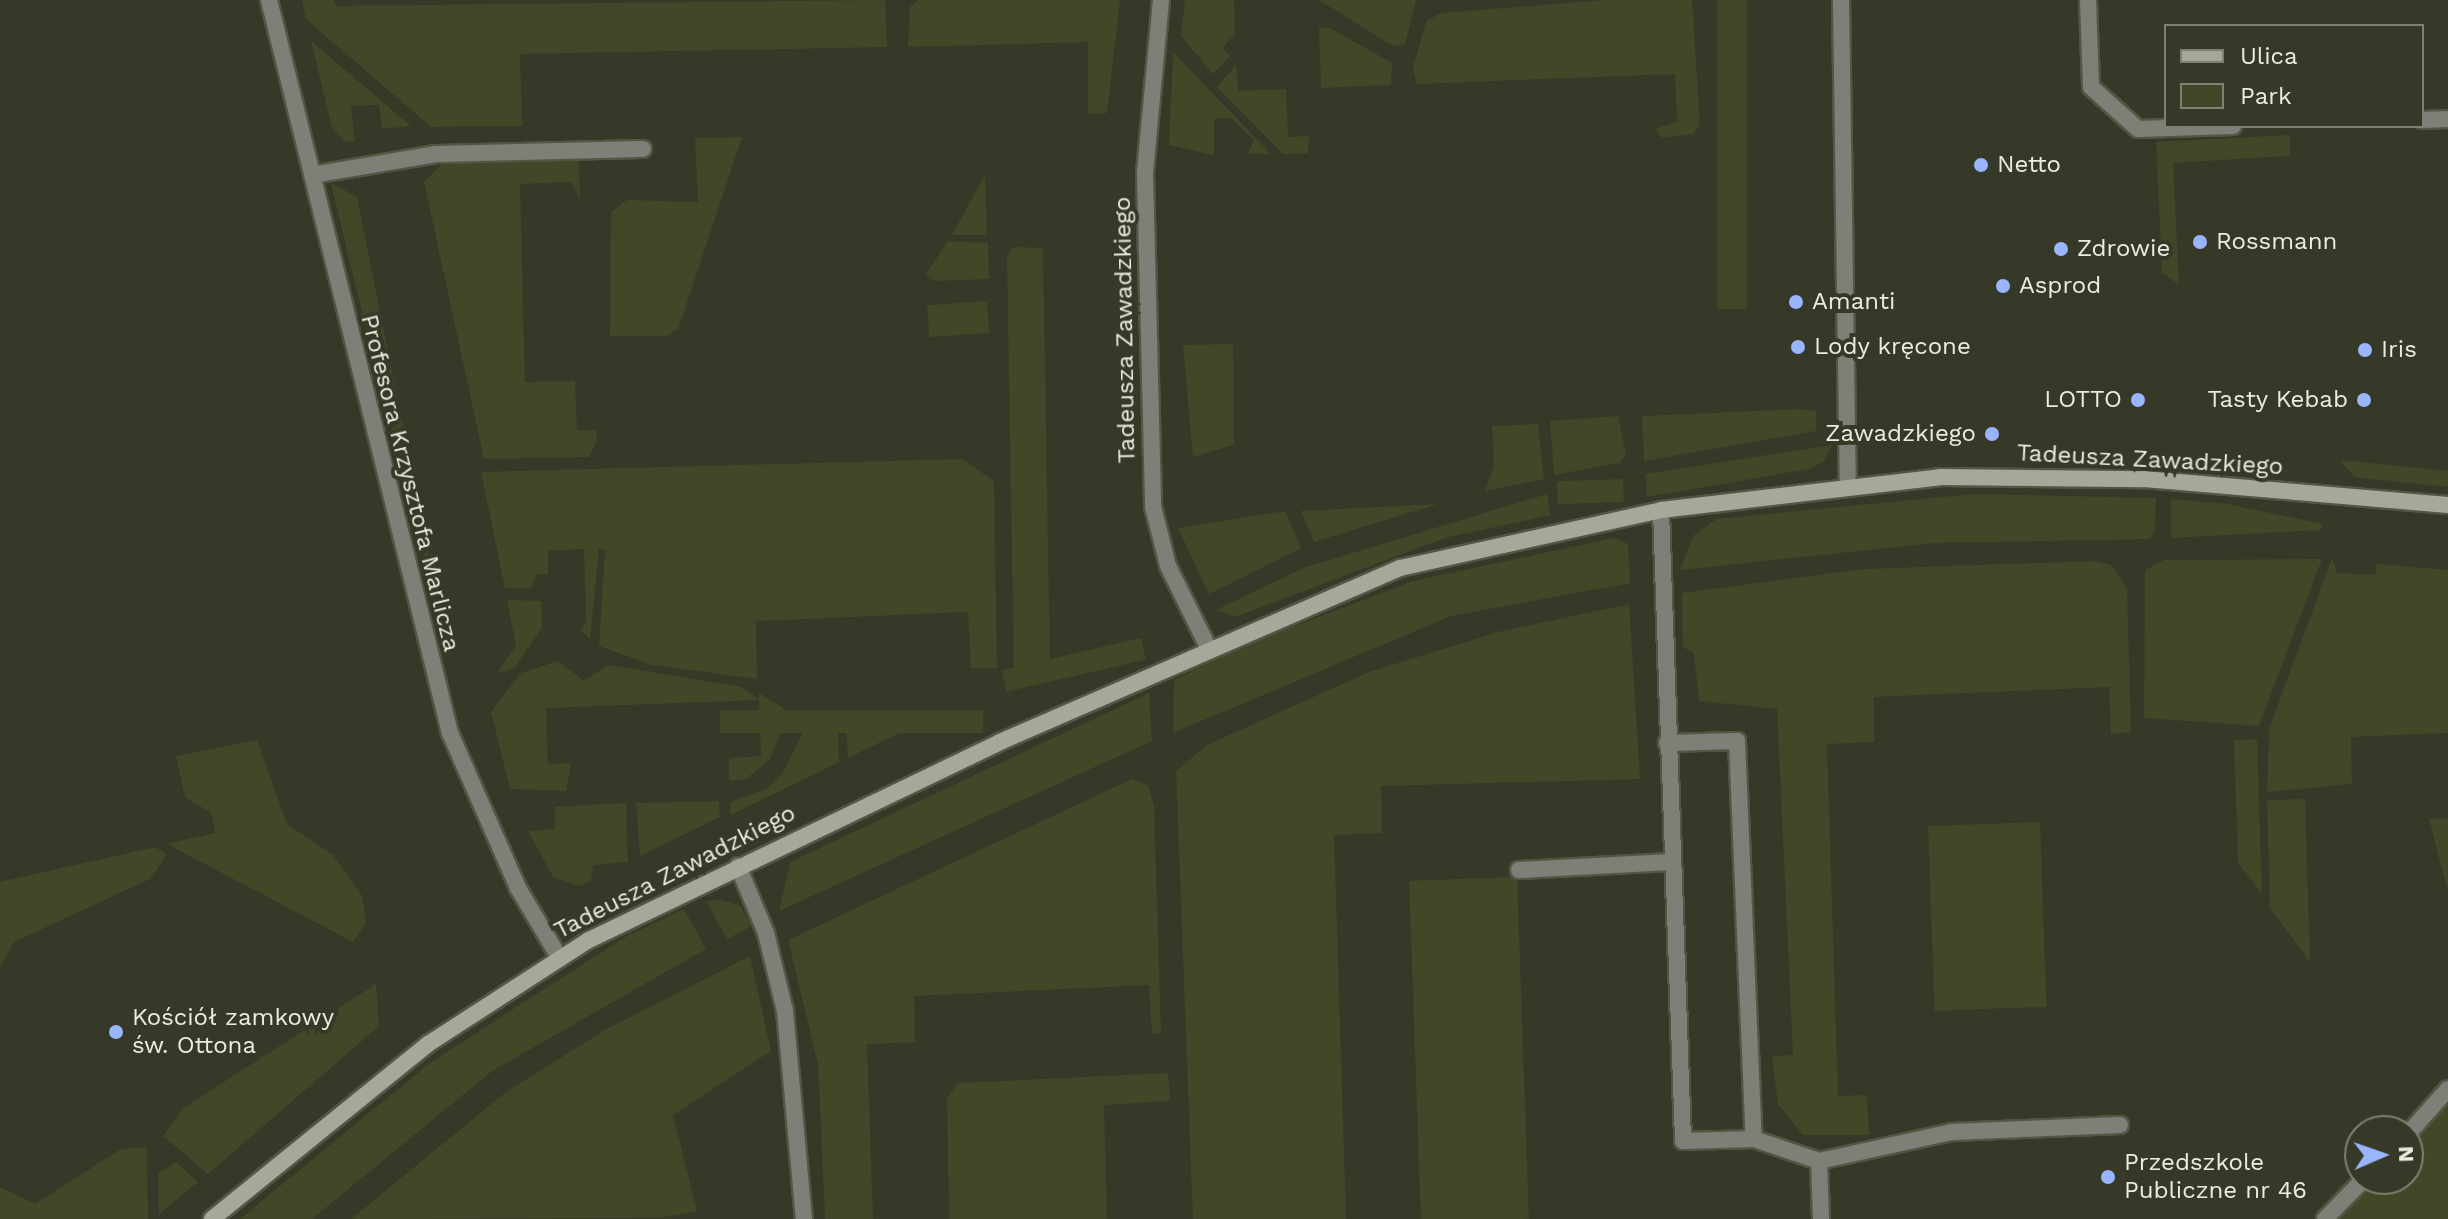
<!DOCTYPE html>
<meta charset="utf-8">
<style>
body{margin:0}
#map{position:relative;width:2448px;height:1219px;overflow:hidden;background:#363928;font-family:"Work Sans",sans-serif}
div>[style]{position:absolute}
.green>*{inset:0;background:#414727;transform-origin:0 0}
.roads{filter:drop-shadow(2px 0 #535645) drop-shadow(-2px 0 #535645) drop-shadow(0 2px #535645) drop-shadow(0 -2px #535645)}
.street>*{height:16px;margin:-8px;padding:0 8px;transform-origin:8px;border-radius:8px;background:#7e8077}
.secondary>*{height:16px;margin:-8px;padding:0 8px;transform-origin:8px;border-radius:8px;background:#a5a99a}
.dots>*{width:22px;height:22px;translate:-50% -50%;box-sizing:border-box;border:4px solid #363928;border-radius:50%}
span{translate:-50% -50%;white-space:nowrap;text-align:center;line-height:1.15;-webkit-text-stroke:8px #363928;paint-order:stroke}
.poi-label{font-size:24px;color:#e9ece0}
.left{translate:0 -50%;text-align:left}
.right{translate:-100% -50%;text-align:right}
.street-label{font-size:24px;color:#e9ece0}
.legend{position:absolute;left:2164px;top:24px;width:260px;height:104px;box-sizing:border-box;background:#363928;border:2px solid #7e8172;margin:0;padding:10px 14px;list-style:none;font-size:24px;color:#e9ece0}
.legend li{display:flex;align-items:center;gap:16px;height:40px}
.legend b{width:40px;border:2px solid #7e8172}
.north{position:absolute;left:2344px;top:1115px;width:80px;height:80px;box-sizing:border-box;background:#363928;border:2px solid #7e8172;border-radius:50%;rotate:88deg;font-size:22px;font-weight:700;line-height:32px;text-align:center;color:#e9ece0}
.north::after{content:'';display:block;margin:auto;width:28px;height:36px;background:#99b5fd;clip-path:polygon(50% 0,100% 100%,50% 72%,0 100%)}
</style>
<div id="map">
<div class="green">
<div style="clip-path:polygon(302px 0,334px 0,336px 6px,885px 0,887px 47px,520px 54px,522px 126px,431px 127px,306px 19px)"></div>
<div style="clip-path:polygon(918px 0,1120px 0,1107px 113px,1088px 114px,1088px 42px,908px 47px,910px 7px)"></div>
<div style="clip-path:polygon(1185px 0,1234px 0,1235px 34px,1222px 48px,1230px 56px,1213px 74px,1181px 36px)"></div>
<div style="clip-path:polygon(1319px 0,1416px 0,1405px 44px,1393px 46px)"></div>
<div style="clip-path:polygon(1605px 0,1692px 0,1700px 125px,1693px 134px,1662px 138px,1654px 129px,1677px 122px,1675px 74px,1417px 84px,1413px 68px,1426px 21px,1441px 13px)"></div>
<div style="left:1717px;top:0;width:30px;height:309px"></div>
<div style="clip-path:polygon(1328px 27px,1392px 63px,1391px 85px,1321px 88px,1319px 28px)"></div>
<div style="clip-path:polygon(311px 41px,411px 126px,382px 129px,379px 105px,351px 106px,355px 142px,345px 141px,332px 128px)"></div>
<div style="clip-path:polygon(1173px 52px,1271px 154px,1248px 154px,1254px 140px,1231px 118px,1214px 119px,1214px 155px,1169px 145px)"></div>
<div style="clip-path:polygon(1236px 65px,1238px 91px,1286px 89px,1288px 137px,1309px 136px,1308px 153px,1283px 154px,1217px 87px)"></div>
<div style="clip-path:polygon(2290px 135px,2290px 156px,2173px 163px,2179px 285px,2162px 272px,2156px 142px)"></div>
<div style="clip-path:polygon(742px 137px,679px 327px,667px 336px,610px 336px,611px 212px,627px 200px,698px 202px,695px 138px)"></div>
<div style="clip-path:polygon(579px 158px,580px 197px,570px 182px,520px 184px,525px 382px,575px 381px,577px 430px,596px 430px,597px 440px,589px 457px,484px 459px,424px 182px,444px 161px)"></div>
<div style="clip-path:polygon(985px 175px,987px 235px,952px 235px,970px 202px)"></div>
<div style="clip-path:polygon(331px 183px,357px 197px,448px 650px,350px 264px)"></div>
<div style="clip-path:polygon(948px 241px,988px 243px,989px 279px,934px 281px,926px 274px)"></div>
<div style="clip-path:polygon(1013px 247px,1043px 248px,1050px 668px,1021px 680px,1014px 679px,1007px 257px)"></div>
<div style="left:987px;top:301px;width:32px;height:60px;rotate:86deg"></div>
<div style="clip-path:polygon(1233px 344px,1234px 445px,1193px 457px,1183px 345px)"></div>
<div style="clip-path:polygon(1800px 409px,1816px 411px,1816px 431px,1644px 461px,1642px 416px)"></div>
<div style="clip-path:polygon(1618px 416px,1626px 455px,1619px 463px,1554px 475px,1550px 421px)"></div>
<div style="clip-path:polygon(1538px 424px,1544px 479px,1485px 491px,1494px 466px,1492px 426px)"></div>
<div style="clip-path:polygon(1832px 445px,1823px 462px,1809px 469px,1647px 497px,1646px 474px)"></div>
<div style="clip-path:polygon(962px 459px,994px 481px,997px 668px,971px 668px,968px 612px,756px 621px,757px 679px,652px 665px,599px 646px,605px 551px,599px 548px,590px 639px,580px 630px,586px 622px,584px 549px,548px 551px,548px 574px,536px 575px,531px 588px,505px 588px,481px 472px)"></div>
<div style="clip-path:polygon(2340px 460px,2448px 471px,2448px 487px,2354px 477px)"></div>
<div style="left:1623px;top:479px;width:23px;height:66px;rotate:88deg"></div>
<div style="clip-path:polygon(1547px 494px,1550px 515px,1445px 538px,1235px 617px,1216px 610px,1303px 568px)"></div>
<div style="clip-path:polygon(1973px 494px,2156px 498px,2155px 531px,2150px 539px,1935px 543px,1680px 570px,1694px 535px,1717px 519px)"></div>
<div style="clip-path:polygon(2171px 499px,2228px 504px,2322px 524px,2321px 530px,2171px 538px)"></div>
<div style="clip-path:polygon(1438px 504px,1314px 542px,1301px 511px)"></div>
<div style="clip-path:polygon(1285px 511px,1301px 548px,1209px 594px,1178px 528px)"></div>
<div style="clip-path:polygon(1614px 538px,1628px 544px,1630px 583px,1451px 616px,1173px 733px,1174px 680px,1248px 644px,1413px 581px)"></div>
<div style="clip-path:polygon(2332px 558px,2337px 573px,2375px 575px,2377px 564px,2448px 570px,2448px 733px,2351px 737px,2352px 784px,2267px 792px,2269px 729px)"></div>
<div style="clip-path:polygon(2322px 559px,2259px 726px,2144px 718px,2145px 570px,2164px 560px)"></div>
<div style="clip-path:polygon(2093px 561px,2111px 565px,2127px 588px,2131px 732px,2111px 734px,2109px 687px,1874px 697px,1874px 742px,1827px 744px,1838px 1096px,1867px 1095px,1869px 1135px,1803px 1135px,1778px 1104px,1772px 1056px,1793px 1055px,1777px 709px,1699px 701px,1694px 653px,1683px 647px,1682px 593px,1864px 569px)"></div>
<div style="clip-path:polygon(507px 600px,541px 601px,542px 628px,514px 668px,497px 673px,516px 646px)"></div>
<div style="clip-path:polygon(1629px 604px,1640px 779px,1381px 786px,1382px 833px,1334px 835px,1346px 1219px,1193px 1219px,1176px 771px,1207px 745px,1369px 672px,1498px 632px)"></div>
<div style="left:1141px;top:638px;width:22px;height:143px;rotate:77deg"></div>
<div style="clip-path:polygon(558px 661px,584px 681px,608px 665px,741px 687px,758px 699px,759px 693px,783px 708px,783px 728px,770px 759px,746px 779px,729px 781px,729px 758px,761px 756px,759px 700px,546px 708px,548px 764px,571px 763px,566px 791px,510px 789px,491px 712px,521px 673px)"></div>
<div style="clip-path:polygon(1149px 693px,1152px 741px,779px 911px,790px 862px)"></div>
<div style="clip-path:polygon(927px 710px,928px 719px,848px 758px,846px 717px)"></div>
<div style="left:983px;top:710px;width:23px;height:263px;rotate:90deg"></div>
<div style="clip-path:polygon(838px 715px,839px 762px,731px 815px,730px 802px,766px 789px,782px 774px,805px 729px)"></div>
<div style="clip-path:polygon(2257px 739px,2262px 894px,2238px 863px,2234px 740px)"></div>
<div style="clip-path:polygon(257px 740px,287px 824px,333px 855px,362px 896px,366px 923px,353px 942px,167px 844px,215px 833px,211px 813px,185px 797px,176px 756px)"></div>
<div style="clip-path:polygon(1132px 779px,1148px 786px,1154px 806px,1161px 1034px,1152px 1033px,1149px 985px,914px 996px,915px 1042px,867px 1044px,873px 1219px,825px 1219px,818px 1064px,788px 940px)"></div>
<div style="clip-path:polygon(2305px 799px,2310px 962px,2270px 908px,2267px 800px)"></div>
<div style="clip-path:polygon(719px 801px,720px 817px,640px 856px,636px 803px)"></div>
<div style="clip-path:polygon(626px 803px,628px 862px,593px 865px,591px 881px,579px 886px,553px 877px,528px 831px,555px 829px,555px 807px)"></div>
<div style="clip-path:polygon(2448px 818px,2448px 892px,2429px 819px)"></div>
<div style="left:2040px;top:822px;width:185px;height:112px;rotate:88deg"></div>
<div style="clip-path:polygon(155px 847px,167px 854px,150px 879px,14px 942px,0 968px,0 882px)"></div>
<div style="left:1517px;top:877px;width:342px;height:108px;rotate:88deg"></div>
<div style="clip-path:polygon(722px 900px,740px 906px,752px 926px,727px 939px,706px 901px)"></div>
<div style="clip-path:polygon(684px 909px,706px 949px,492px 1071px,312px 1219px,240px 1219px,430px 1063px,625px 937px)"></div>
<div style="clip-path:polygon(750px 956px,771px 1051px,673px 1115px,697px 1211px,660px 1218px,351px 1219px,506px 1092px,605px 1030px)"></div>
<div style="clip-path:polygon(376px 984px,379px 1026px,208px 1174px,163px 1136px,182px 1109px)"></div>
<div style="clip-path:polygon(1168px 1073px,1170px 1101px,1104px 1105px,1107px 1219px,949px 1219px,947px 1099px,958px 1083px)"></div>
<div style="clip-path:polygon(2448px 1103px,2448px 1219px,2337px 1219px,2376px 1179px,2408px 1179px,2408px 1146px)"></div>
<div style="clip-path:polygon(147px 1147px,148px 1219px,0 1219px,0 1187px,35px 1204px,121px 1149px)"></div>
<div style="clip-path:polygon(176px 1162px,198px 1182px,159px 1214px,158px 1174px)"></div>
</div>
<div class="roads">
<div class="street">
<div style="left:269px;top:0;width:755px;rotate:76.13deg"></div>
<div style="left:450px;top:733px;width:169px;rotate:66.3deg"></div>
<div style="left:518px;top:888px;width:80px;rotate:59.3deg"></div>
<div style="left:1161px;top:0;width:174px;rotate:95.3deg"></div>
<div style="left:1145px;top:173px;width:334px;rotate:88.6deg"></div>
<div style="left:1153px;top:507px;width:61px;rotate:75.7deg"></div>
<div style="left:1168px;top:566px;width:90px;rotate:63.7deg"></div>
<div style="left:1841px;top:0;width:484px;rotate:89.2deg"></div>
<div style="left:2088px;top:0;width:87px;rotate:88deg"></div>
<div style="left:2091px;top:87px;width:63px;rotate:41.8deg"></div>
<div style="left:2138px;top:129px;width:95px;rotate:-1.8deg"></div>
<div style="left:2422px;top:120px;width:26px;rotate:-2deg"></div>
<div style="left:312px;top:175px;width:126px;rotate:-9.6deg"></div>
<div style="left:436px;top:154px;width:207px;rotate:-1.4deg"></div>
<div style="left:1661px;top:510px;width:631px;rotate:88deg"></div>
<div style="left:1683px;top:1141px;width:71px;rotate:-1.6deg"></div>
<div style="left:1754px;top:1139px;width:69px;rotate:18.7deg"></div>
<div style="left:1819px;top:1161px;width:136px;rotate:-12.3deg"></div>
<div style="left:1952px;top:1132px;width:168px;rotate:-2.4deg"></div>
<div style="left:1667px;top:743px;width:70px;rotate:-1.6deg"></div>
<div style="left:1737px;top:741px;width:398px;rotate:87.6deg"></div>
<div style="left:738px;top:866px;width:73px;rotate:67.3deg"></div>
<div style="left:766px;top:933px;width:80px;rotate:76.3deg"></div>
<div style="left:785px;top:1011px;width:209px;rotate:84.8deg"></div>
<div style="left:1519px;top:870px;width:153px;rotate:-3deg"></div>
<div style="left:2408px;top:1134px;width:60px;rotate:-48.4deg"></div>
<div style="left:1819px;top:1161px;width:58px;rotate:88deg"></div>
<div style="left:2325px;top:1219px;width:56px;rotate:-45.7deg"></div>
</div>
<div class="secondary">
<div style="left:212px;top:1219px;width:278px;rotate:-39deg"></div>
<div style="left:428px;top:1044px;width:192px;rotate:-32.9deg"></div>
<div style="left:589px;top:940px;width:456px;rotate:-25.7deg"></div>
<div style="left:1000px;top:742px;width:436px;rotate:-23.5deg"></div>
<div style="left:1400px;top:568px;width:267px;rotate:-12.5deg"></div>
<div style="left:1661px;top:510px;width:281px;rotate:-6.7deg"></div>
<div style="left:1940px;top:477px;width:204px;rotate:0.6deg"></div>
<div style="left:2144px;top:479px;width:305px;rotate:4.9deg"></div>
</div>
</div>
<div class="dots">
<div style="left:1981px;top:165px;background:#99b5fd"></div>
<div style="left:2200px;top:242px;background:#99b5fd"></div>
<div style="left:2061px;top:249px;background:#99b5fd"></div>
<div style="left:2003px;top:286px;background:#99b5fd"></div>
<div style="left:1796px;top:302px;background:#99b5fd"></div>
<div style="left:1798px;top:347px;background:#99b5fd"></div>
<div style="left:2365px;top:350px;background:#99b5fd"></div>
<div style="left:2138px;top:400px;background:#99b5fd"></div>
<div style="left:2364px;top:400px;background:#99b5fd"></div>
<div style="left:1992px;top:434px;background:#99b5fd"></div>
<div style="left:116px;top:1032px;background:#99b5fd"></div>
<div style="left:2108px;top:1177px;background:#99b5fd"></div>
</div>
<div class="poi-label">
<span class="left" style="left:1997px;top:165px">Netto</span>
<span class="left" style="left:2216px;top:242px">Rossmann</span>
<span class="left" style="left:2077px;top:249px">Zdrowie</span>
<span class="left" style="left:2019px;top:286px">Asprod</span>
<span class="left" style="left:1812px;top:302px">Amanti</span>
<span class="left" style="left:1814px;top:347px">Lody kręcone</span>
<span class="left" style="left:2381px;top:350px">Iris</span>
<span class="right" style="left:2122px;top:400px">LOTTO</span>
<span class="right" style="left:2348px;top:400px">Tasty Kebab</span>
<span class="right" style="left:1976px;top:434px">Zawadzkiego</span>
<span class="left" style="left:132px;top:1032px">Kościół zamkowy<br>św. Ottona</span>
<span class="left" style="left:2124px;top:1177px">Przedszkole<br>Publiczne nr 46</span>
</div>
<div class="street-label">
<span style="left:1125px;top:330px;rotate:-91deg">Tadeusza Zawadzkiego</span>
<span style="left:2150px;top:460px;rotate:3deg">Tadeusza Zawadzkiego</span>
<span style="left:410px;top:483px;rotate:76deg">Profesora Krzysztofa Marlicza</span>
<span style="left:675px;top:872px;rotate:-27deg">Tadeusza Zawadzkiego</span>
</div>
<ul class="legend">
<li><b style="height:10px;background:#a5a99a"></b>Ulica</li>
<li><b style="height:22px;background:#414727"></b>Park</li>
</ul>
<div class="north">N</div>
</div>
